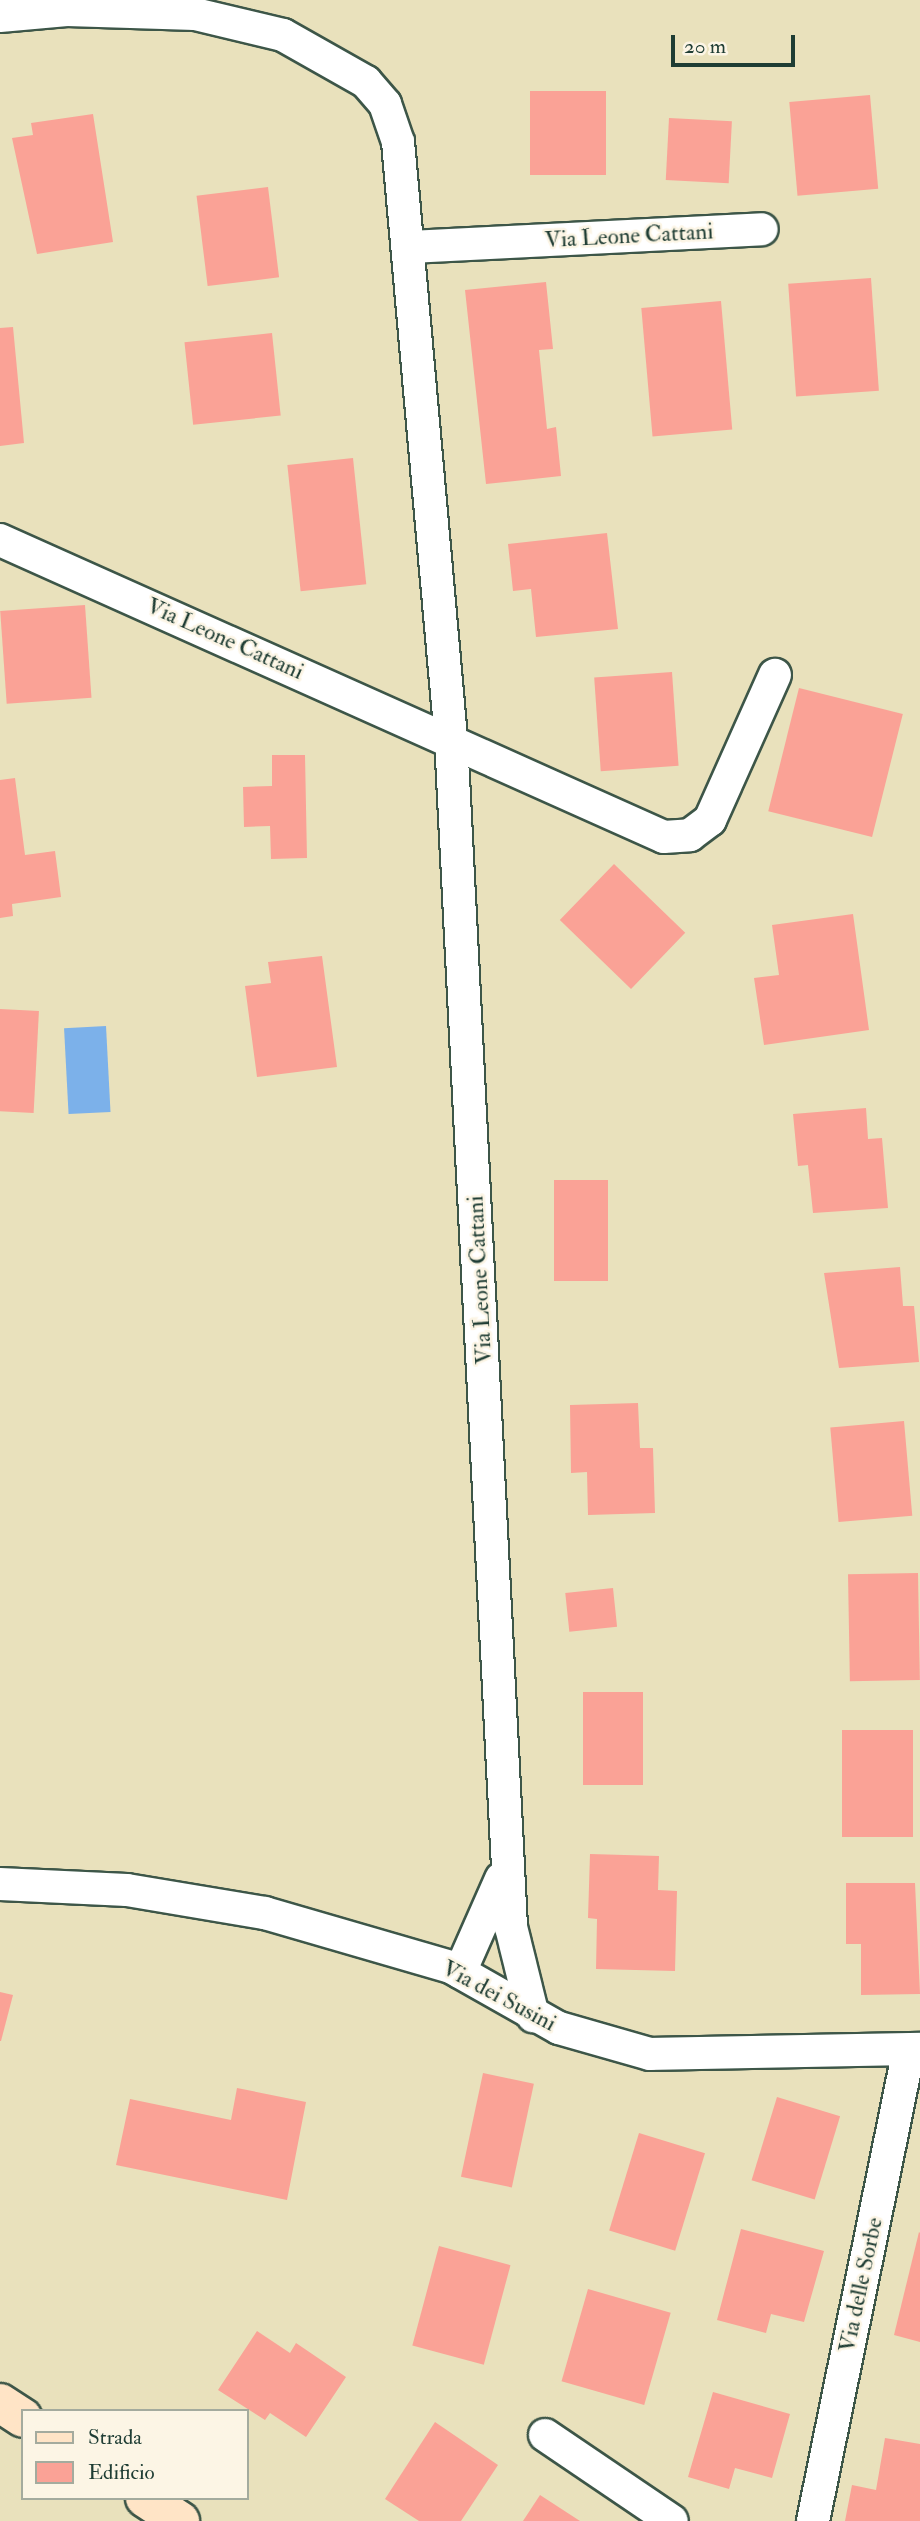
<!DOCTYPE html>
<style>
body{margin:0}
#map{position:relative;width:920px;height:2521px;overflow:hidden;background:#e9e1bc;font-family:"IM FELL Double Pica",serif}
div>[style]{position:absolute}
.water>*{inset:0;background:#7cb1ea;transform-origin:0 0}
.building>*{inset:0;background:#faa296;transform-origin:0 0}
.roads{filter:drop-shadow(2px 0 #3d5648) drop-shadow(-2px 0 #3d5648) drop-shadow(0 2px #3d5648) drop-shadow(0 -2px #3d5648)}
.street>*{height:32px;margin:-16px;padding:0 16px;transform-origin:16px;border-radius:16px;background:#fff}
.secondary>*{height:38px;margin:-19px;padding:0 19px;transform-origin:19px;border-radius:19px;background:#ffe4c6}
span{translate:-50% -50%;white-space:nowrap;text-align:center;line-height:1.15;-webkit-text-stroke:5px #fcf5e5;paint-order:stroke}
.street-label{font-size:23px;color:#1f3d34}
.legend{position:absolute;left:21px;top:2409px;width:228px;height:91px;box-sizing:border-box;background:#fcf5e5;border:2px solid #a4ab9e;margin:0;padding:9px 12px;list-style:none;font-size:21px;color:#1f3d34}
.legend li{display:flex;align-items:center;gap:14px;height:35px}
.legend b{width:35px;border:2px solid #a4ab9e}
.scale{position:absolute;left:671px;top:35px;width:124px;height:32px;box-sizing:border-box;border:4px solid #1f3d34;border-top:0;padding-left:9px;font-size:21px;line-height:24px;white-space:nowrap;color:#1f3d34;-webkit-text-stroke:5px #fcf5e5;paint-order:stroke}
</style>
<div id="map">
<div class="water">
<div style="left:106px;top:1026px;width:86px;height:42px;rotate:87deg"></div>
</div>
<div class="building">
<div style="left:530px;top:91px;width:76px;height:84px"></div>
<div style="left:870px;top:95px;width:94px;height:81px;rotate:85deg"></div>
<div style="clip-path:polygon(93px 114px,113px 242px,37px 254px,12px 138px,33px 135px,31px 123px)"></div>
<div style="left:669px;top:118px;width:63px;height:62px;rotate:3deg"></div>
<div style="left:268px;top:187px;width:91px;height:72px;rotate:83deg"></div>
<div style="left:871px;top:278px;width:113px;height:83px;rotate:86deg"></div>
<div style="clip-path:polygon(546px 282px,553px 349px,539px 350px,547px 429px,556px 427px,561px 476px,486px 484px,465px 290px)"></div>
<div style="left:721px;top:301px;width:129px;height:80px;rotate:85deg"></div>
<div style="clip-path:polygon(13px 327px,24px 443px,0 446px,0 328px)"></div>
<div style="left:272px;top:333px;width:83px;height:88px;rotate:84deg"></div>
<div style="left:353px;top:458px;width:127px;height:66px;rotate:84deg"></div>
<div style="clip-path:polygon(607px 533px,618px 629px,536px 637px,531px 589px,513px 591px,508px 544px)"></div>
<div style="left:85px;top:605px;width:93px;height:85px;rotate:86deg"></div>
<div style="left:672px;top:672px;width:94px;height:78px;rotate:86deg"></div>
<div style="left:799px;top:688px;width:107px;height:127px;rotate:14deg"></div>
<div style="clip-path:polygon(272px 755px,305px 755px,307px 858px,271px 859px,270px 826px,244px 827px,243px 787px,272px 786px)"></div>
<div style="clip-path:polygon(15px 778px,25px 855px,55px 851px,61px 897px,12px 904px,13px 916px,0 918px,0 780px)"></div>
<div style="left:614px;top:864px;width:99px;height:78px;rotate:44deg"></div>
<div style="clip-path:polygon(853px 914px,869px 1030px,764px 1045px,754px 978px,779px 975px,772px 925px)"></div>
<div style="clip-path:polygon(322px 956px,337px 1067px,257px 1077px,245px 986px,271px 983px,268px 962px)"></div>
<div style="left:0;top:1009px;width:39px;height:102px;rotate:3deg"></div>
<div style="clip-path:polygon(866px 1108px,868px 1139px,882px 1138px,888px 1208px,813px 1213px,808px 1165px,798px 1166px,793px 1114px)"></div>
<div style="left:554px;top:1180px;width:54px;height:101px"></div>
<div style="clip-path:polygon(900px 1267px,903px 1306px,914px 1306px,919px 1362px,839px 1368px,824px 1273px)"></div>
<div style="clip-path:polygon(638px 1403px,640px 1448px,653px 1448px,655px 1513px,588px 1515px,587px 1472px,571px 1473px,570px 1405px)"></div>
<div style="left:904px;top:1421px;width:95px;height:74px;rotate:85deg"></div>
<div style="left:918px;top:1573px;width:107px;height:70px;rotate:89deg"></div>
<div style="left:613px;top:1588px;width:39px;height:48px;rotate:84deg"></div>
<div style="left:583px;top:1692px;width:60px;height:93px"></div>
<div style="left:842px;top:1730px;width:71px;height:107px"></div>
<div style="clip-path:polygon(590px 1854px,659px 1856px,658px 1890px,677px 1891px,675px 1971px,596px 1969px,597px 1919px,588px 1918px)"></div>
<div style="clip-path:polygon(846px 1883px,915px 1883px,920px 1994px,861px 1995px,861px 1944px,846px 1944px)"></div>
<div style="clip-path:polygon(0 1992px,13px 1995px,1px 2041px,0 2041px)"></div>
<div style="left:483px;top:2073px;width:52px;height:106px;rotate:12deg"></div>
<div style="clip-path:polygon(237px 2088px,306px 2102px,287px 2200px,116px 2165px,130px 2099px,231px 2120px)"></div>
<div style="left:777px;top:2097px;width:66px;height:87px;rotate:17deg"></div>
<div style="left:639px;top:2133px;width:69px;height:102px;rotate:17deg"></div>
<div style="clip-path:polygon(741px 2229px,824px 2251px,804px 2322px,771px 2314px,766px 2333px,717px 2320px)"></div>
<div style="clip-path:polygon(919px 2232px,920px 2233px,920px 2342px,894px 2335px)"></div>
<div style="left:439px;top:2246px;width:74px;height:103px;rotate:15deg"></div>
<div style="left:588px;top:2289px;width:86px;height:96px;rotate:16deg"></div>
<div style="clip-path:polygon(257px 2331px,290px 2353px,296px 2343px,346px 2377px,306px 2437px,270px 2413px,265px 2420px,218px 2390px)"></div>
<div style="clip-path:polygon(713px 2392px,790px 2414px,772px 2478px,735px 2468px,729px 2489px,688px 2477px)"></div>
<div style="clip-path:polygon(435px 2422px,498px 2465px,461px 2521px,419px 2521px,385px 2499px)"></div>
<div style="clip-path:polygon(885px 2438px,920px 2444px,920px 2521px,845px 2521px,852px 2485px,876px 2490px)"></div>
<div style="clip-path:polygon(540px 2495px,580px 2521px,523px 2521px)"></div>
</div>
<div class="roads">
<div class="street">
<div style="left:67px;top:10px;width:128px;rotate:1.8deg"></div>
<div style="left:195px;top:14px;width:90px;rotate:13.4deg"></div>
<div style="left:283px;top:35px;width:95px;rotate:29.5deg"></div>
<div style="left:366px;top:82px;width:29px;rotate:49deg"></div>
<div style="left:385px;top:104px;width:40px;rotate:71.1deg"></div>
<div style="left:398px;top:142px;width:598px;rotate:84.92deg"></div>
<div style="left:451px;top:738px;width:1191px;rotate:87.11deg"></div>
<div style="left:511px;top:1927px;width:92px;rotate:76.1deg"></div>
<div style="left:0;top:16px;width:67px;rotate:-5.1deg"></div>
<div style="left:67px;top:10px;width:10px;rotate:-96deg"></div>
<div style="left:411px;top:247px;width:351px;rotate:-2.9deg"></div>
<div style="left:0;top:540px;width:727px;rotate:24.1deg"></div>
<div style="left:664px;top:837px;width:26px;rotate:-4deg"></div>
<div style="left:690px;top:835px;width:25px;rotate:-37deg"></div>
<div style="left:710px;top:820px;width:159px;rotate:-65.9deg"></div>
<div style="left:0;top:1884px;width:127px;rotate:2.7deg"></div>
<div style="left:127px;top:1890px;width:140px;rotate:9.5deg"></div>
<div style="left:265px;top:1913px;width:194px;rotate:16.2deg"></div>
<div style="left:451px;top:1967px;width:124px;rotate:29.5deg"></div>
<div style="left:559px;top:2028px;width:95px;rotate:15.9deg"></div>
<div style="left:650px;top:2054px;width:270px;rotate:-1.1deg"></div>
<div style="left:460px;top:1972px;width:102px;rotate:-66.2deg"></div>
<div style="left:545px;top:2435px;width:153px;rotate:34.1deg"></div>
<div style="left:813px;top:2521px;width:481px;rotate:-78.5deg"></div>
</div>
<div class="secondary">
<div style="left:0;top:2403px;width:27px;rotate:33deg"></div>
<div style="left:145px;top:2498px;width:42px;rotate:33.3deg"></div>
</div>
</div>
<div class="street-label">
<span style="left:629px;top:236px;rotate:-3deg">Via Leone Cattani</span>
<span style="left:225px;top:639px;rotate:24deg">Via Leone Cattani</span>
<span style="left:480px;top:1280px;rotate:-93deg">Via Leone Cattani</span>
<span style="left:499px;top:1996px;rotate:28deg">Via dei Susini</span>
<span style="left:861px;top:2285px;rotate:-78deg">Via delle Sorbe</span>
</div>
<ul class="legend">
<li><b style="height:9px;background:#ffe4c6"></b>Strada</li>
<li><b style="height:19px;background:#faa296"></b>Edificio</li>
</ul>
<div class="scale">20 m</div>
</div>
